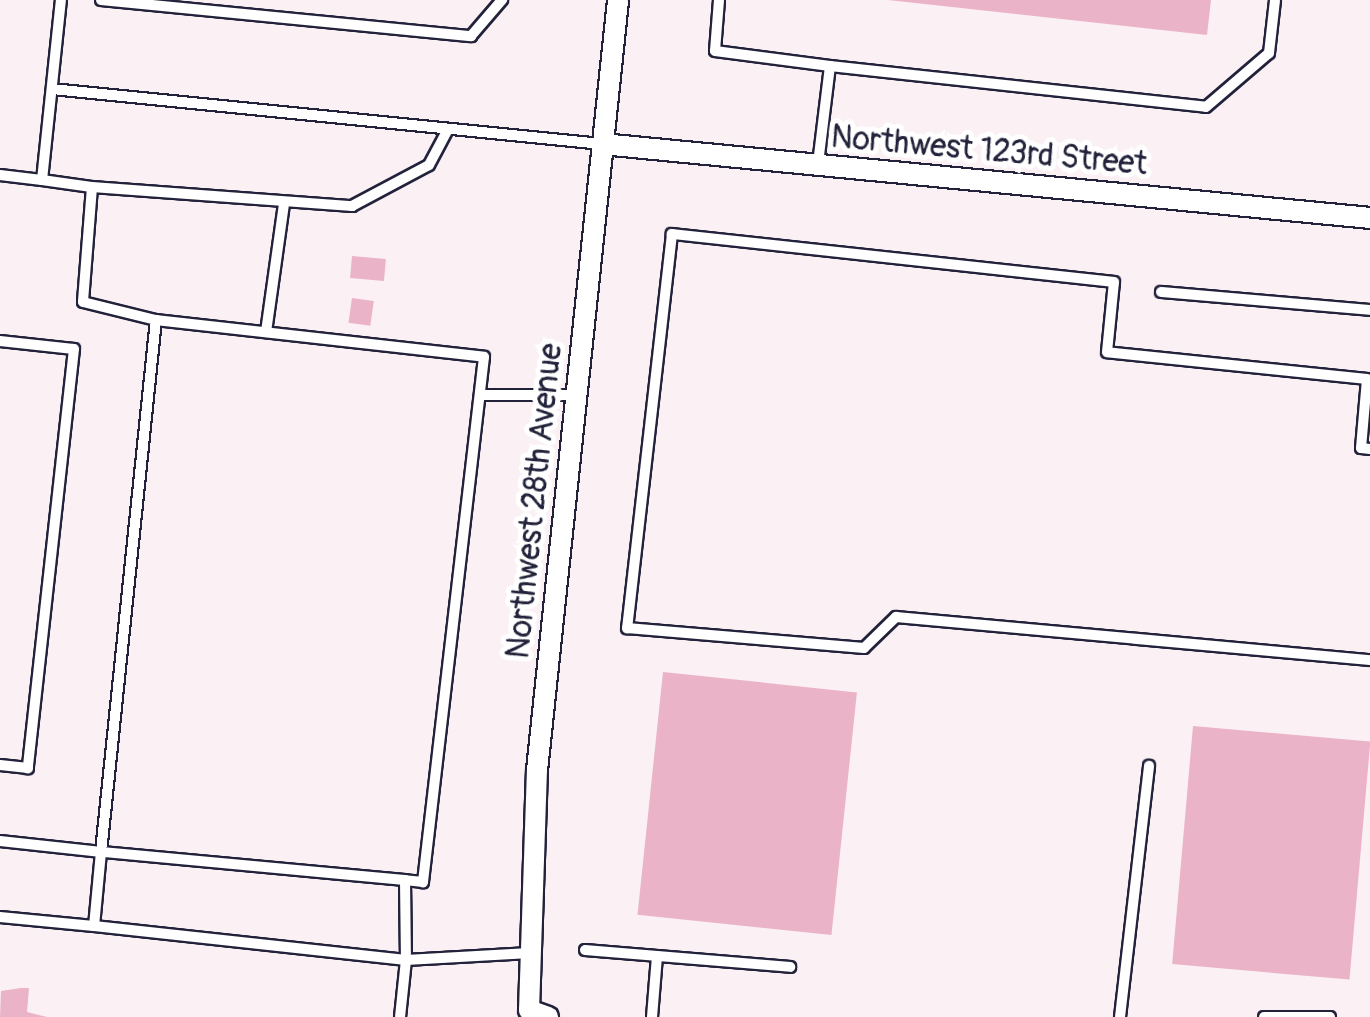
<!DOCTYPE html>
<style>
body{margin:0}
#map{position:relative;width:1370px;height:1017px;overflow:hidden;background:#fbf0f4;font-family:Pangolin,sans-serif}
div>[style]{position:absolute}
.building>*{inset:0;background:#ebb3c8;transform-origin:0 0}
.roads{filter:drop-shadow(2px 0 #22223b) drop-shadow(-2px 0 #22223b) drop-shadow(0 2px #22223b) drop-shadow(0 -2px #22223b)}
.service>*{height:10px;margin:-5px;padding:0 5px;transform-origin:5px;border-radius:5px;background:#fff}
.minor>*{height:20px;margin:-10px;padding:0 10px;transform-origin:10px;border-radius:10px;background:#fff}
span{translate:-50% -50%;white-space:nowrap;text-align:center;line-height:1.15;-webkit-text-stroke:10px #fff;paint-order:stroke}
.street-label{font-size:32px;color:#22223b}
</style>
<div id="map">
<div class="building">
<div style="clip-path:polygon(888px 0,1211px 0,1207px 35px)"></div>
<div style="left:352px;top:256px;width:34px;height:22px;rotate:5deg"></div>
<div style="left:352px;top:298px;width:22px;height:25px;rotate:8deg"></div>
<div style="left:663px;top:672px;width:195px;height:244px;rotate:6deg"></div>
<div style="left:1193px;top:726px;width:178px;height:239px;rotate:5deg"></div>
<div style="clip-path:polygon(21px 988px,29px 988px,27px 1012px,47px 1017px,0 1017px,1px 991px)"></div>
</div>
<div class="roads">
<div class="service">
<div style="left:101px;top:0;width:372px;rotate:5.6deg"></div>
<div style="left:471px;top:36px;width:48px;rotate:-49.3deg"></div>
<div style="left:719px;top:0;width:51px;rotate:94.5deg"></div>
<div style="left:715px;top:51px;width:116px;rotate:7.4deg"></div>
<div style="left:830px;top:66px;width:99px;rotate:97deg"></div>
<div style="left:830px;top:66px;width:378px;rotate:6.2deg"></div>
<div style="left:1206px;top:107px;width:83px;rotate:-40.6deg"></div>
<div style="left:1269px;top:53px;width:53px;rotate:-83.5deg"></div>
<div style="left:52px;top:89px;width:553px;rotate:5.71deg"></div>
<div style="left:0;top:175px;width:42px;rotate:6.8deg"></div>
<div style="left:42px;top:180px;width:181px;rotate:-84deg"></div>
<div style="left:42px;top:180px;width:50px;rotate:8deg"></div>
<div style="left:92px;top:187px;width:115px;rotate:94.5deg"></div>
<div style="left:83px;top:302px;width:75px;rotate:13.9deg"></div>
<div style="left:92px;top:187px;width:261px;rotate:4.2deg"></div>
<div style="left:352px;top:206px;width:87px;rotate:-28deg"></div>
<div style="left:429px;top:165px;width:40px;rotate:-62deg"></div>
<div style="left:1161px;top:292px;width:210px;rotate:4.9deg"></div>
<div style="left:266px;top:332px;width:129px;rotate:-82deg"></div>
<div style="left:0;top:341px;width:74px;rotate:6.2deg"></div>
<div style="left:74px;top:349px;width:422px;rotate:96.3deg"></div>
<div style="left:28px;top:768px;width:28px;rotate:-174deg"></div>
<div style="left:480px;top:395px;width:96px"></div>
<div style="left:1370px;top:449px;width:9px;rotate:-174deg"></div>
<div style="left:1361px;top:448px;width:69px;rotate:-85deg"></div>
<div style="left:1367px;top:379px;width:261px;rotate:-174.1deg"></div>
<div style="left:1107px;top:352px;width:70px;rotate:-84.3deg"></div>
<div style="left:1114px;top:282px;width:445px;rotate:-173.8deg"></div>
<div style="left:672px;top:234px;width:397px;rotate:96.5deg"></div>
<div style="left:627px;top:628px;width:238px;rotate:4.8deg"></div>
<div style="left:864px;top:648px;width:45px;rotate:-44.1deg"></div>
<div style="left:896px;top:617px;width:476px;rotate:5.2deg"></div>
<div style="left:0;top:841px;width:102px;rotate:6.2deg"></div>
<div style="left:101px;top:852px;width:74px;rotate:95.4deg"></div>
<div style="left:94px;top:926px;width:314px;rotate:6.2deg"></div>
<div style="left:406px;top:960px;width:57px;rotate:96deg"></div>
<div style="left:405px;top:880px;width:305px;rotate:-174.7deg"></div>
<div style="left:101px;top:852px;width:535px;rotate:-84.1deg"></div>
<div style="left:156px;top:320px;width:330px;rotate:6.4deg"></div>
<div style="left:484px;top:357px;width:529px;rotate:96.63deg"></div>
<div style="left:423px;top:882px;width:18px;rotate:-174deg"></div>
<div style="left:405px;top:880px;width:80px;rotate:89.3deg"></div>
<div style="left:406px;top:960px;width:124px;rotate:-3.2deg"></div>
<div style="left:0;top:917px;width:94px;rotate:5.5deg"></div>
<div style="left:585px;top:950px;width:206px;rotate:4.7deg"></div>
<div style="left:652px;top:1017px;width:61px;rotate:-85.3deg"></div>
<div style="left:1120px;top:1017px;width:253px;rotate:-83.4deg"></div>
<div style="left:1264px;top:1017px;width:66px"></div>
</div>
<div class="minor">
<div style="left:602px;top:144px;width:772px;rotate:5.5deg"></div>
<div style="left:548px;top:1017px;width:20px;rotate:-160deg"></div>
<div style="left:529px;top:1010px;width:240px;rotate:-88.1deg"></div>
<div style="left:537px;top:770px;width:774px;rotate:-83.99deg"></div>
</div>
</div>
<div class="street-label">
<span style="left:989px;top:151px;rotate:5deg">Northwest 123rd Street</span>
<span style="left:535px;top:501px;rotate:-84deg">Northwest 28th Avenue</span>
</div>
</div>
